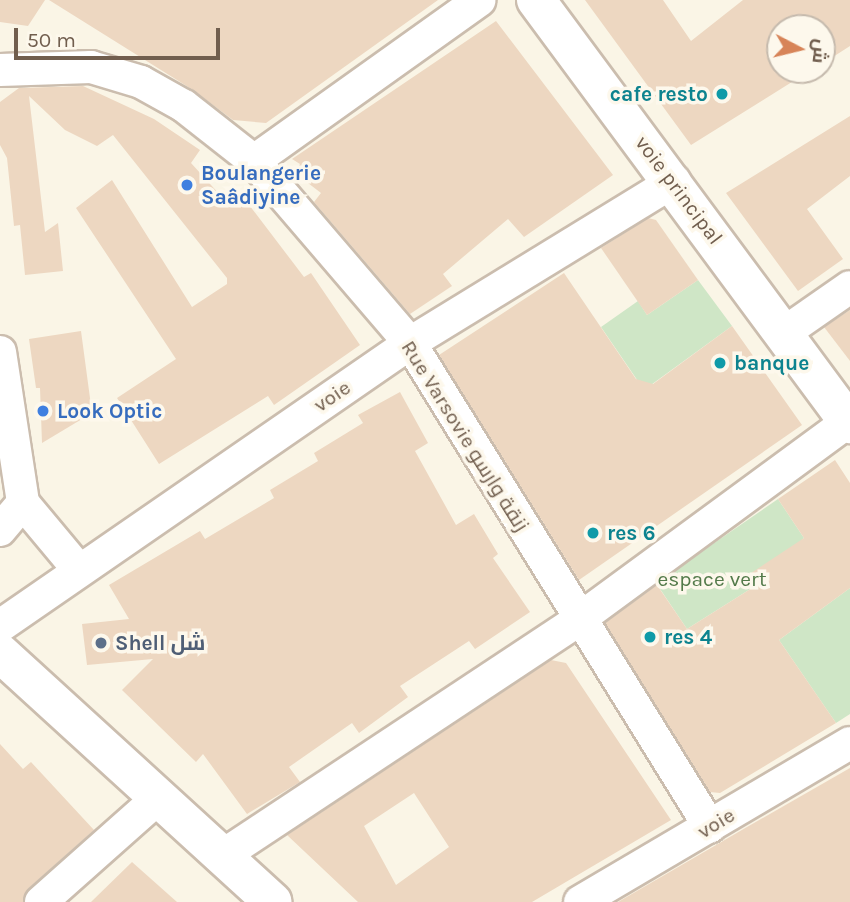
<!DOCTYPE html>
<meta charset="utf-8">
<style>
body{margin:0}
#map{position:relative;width:850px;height:902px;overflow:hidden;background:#faf5e6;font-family:Karla,Cairo,sans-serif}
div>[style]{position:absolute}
.green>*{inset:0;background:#cfe6c6}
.building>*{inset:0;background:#edd7c1}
.roads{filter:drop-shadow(2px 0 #cbbdae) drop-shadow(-2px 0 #cbbdae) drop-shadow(0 2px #cbbdae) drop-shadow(0 -2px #cbbdae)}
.street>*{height:32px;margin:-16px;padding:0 16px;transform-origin:16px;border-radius:16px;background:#fff}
.secondary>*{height:38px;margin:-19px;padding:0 19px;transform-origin:19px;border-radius:19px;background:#fff}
.dots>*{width:19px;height:19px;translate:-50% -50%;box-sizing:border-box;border:4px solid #fdf8ec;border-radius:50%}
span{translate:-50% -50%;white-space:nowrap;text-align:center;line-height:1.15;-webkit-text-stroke:7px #fdf8ec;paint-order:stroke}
.culture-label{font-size:21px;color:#0d838f;font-weight:700}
.right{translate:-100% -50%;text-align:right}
.left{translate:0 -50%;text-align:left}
.shop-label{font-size:21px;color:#366cbe;font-weight:700}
.street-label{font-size:21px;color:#715e4e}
.park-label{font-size:21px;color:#537a4a}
.service-label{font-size:21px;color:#4e5e75;font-weight:700}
.north{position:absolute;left:766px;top:14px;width:70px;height:70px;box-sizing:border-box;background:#fdf8ec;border:2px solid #c5baad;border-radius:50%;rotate:97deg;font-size:19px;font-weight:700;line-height:28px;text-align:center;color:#715e4e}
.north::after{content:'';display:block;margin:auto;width:24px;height:32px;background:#d78458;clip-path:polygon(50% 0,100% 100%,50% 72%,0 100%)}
.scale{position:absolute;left:14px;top:28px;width:206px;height:32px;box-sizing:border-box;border:4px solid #715e4e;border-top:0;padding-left:9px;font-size:21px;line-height:24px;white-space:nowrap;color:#715e4e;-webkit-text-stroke:5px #fdf8ec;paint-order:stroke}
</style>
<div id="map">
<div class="green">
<div style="clip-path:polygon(698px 280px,732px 326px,644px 390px,601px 327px,638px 301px,647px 315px)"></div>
<div style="clip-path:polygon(778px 499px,804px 538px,752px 588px,687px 629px,656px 583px)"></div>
<div style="clip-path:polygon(850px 588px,850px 714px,836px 723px,779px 640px)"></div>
</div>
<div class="building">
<div style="clip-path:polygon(0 0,45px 0,28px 26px,0 22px)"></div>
<div style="clip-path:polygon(49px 0,438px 0,266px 123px,233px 120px,193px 90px)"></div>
<div style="clip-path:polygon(585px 0,663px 0,691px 41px,743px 0,850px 0,850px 46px,822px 64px,822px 28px,780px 28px,780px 70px,811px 70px,691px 145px)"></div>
<div style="clip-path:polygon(496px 21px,613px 175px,524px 237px,508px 219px,443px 274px,452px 286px,410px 314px,314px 202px,321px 193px,295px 173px,300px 164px,292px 159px)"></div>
<div style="clip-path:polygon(83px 86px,154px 119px,200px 150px,191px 163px,221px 196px,234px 185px,304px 277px,311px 273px,360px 345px,274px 405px,268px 396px,159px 464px,117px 398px,176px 359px,76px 208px,112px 180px,192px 307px,227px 284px,227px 278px,113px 135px,97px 146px,65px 130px,29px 96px,45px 232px,58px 223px,63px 271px,25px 275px,20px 225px,14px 226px,7px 158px,0 145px,0 102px,19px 88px)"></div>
<div style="clip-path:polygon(850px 116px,850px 176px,807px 209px,843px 259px,798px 291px,726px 193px)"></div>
<div style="clip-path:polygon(648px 218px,656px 220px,698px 280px,647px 315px,601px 248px)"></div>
<div style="clip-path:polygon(564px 273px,636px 379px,653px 384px,732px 326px,802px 425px,579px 580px,439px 355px)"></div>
<div style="clip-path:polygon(850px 310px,850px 361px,824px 327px)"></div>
<div style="clip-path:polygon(81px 331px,92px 413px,42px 443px,40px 388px,36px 388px,29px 339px)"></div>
<div style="clip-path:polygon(400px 392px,428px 443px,415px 451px,456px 525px,474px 514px,498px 554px,493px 558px,530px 612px,475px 649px,469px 641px,400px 686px,408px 697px,359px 733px,352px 723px,289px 767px,300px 782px,247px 814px,203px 754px,196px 762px,122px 690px,153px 659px,87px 665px,82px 624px,129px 619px,109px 585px,200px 531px,205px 539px,274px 498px,270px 490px,318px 461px,314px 453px,363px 423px,358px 415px)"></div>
<div style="clip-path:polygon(835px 460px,850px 483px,850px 588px,779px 640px,836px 723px,720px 793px,710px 792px,605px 623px,657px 585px,687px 629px,752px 588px,745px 577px,804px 538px,778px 499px)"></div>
<div style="clip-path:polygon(evenodd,551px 660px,566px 663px,671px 820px,532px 902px,358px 902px,287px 835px,551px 660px,414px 793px,449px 847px,396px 885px,364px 826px,414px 793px)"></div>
<div style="clip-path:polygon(0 744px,23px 769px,31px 762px,94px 830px,29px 888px,23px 902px,0 902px)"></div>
<div style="clip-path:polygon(850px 768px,850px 902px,618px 902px,747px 827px)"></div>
<div style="clip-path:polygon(132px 862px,177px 902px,91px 902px)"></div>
</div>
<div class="roads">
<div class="street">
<div style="left:0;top:70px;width:91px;rotate:-1.9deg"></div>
<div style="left:91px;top:67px;width:52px;rotate:16.7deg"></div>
<div style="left:141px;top:82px;width:49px;rotate:29.2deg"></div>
<div style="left:184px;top:106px;width:89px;rotate:38.2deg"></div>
<div style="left:254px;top:161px;width:240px;rotate:49.4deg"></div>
<div style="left:410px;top:343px;width:569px;rotate:58.21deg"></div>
<div style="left:254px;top:161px;width:277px;rotate:-35.5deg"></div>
<div style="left:784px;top:333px;width:80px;rotate:-34.9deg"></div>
<div style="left:0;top:352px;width:153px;rotate:81.3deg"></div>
<div style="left:23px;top:503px;width:86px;rotate:50.2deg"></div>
<div style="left:0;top:530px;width:35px;rotate:-50deg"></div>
<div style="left:0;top:626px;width:498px;rotate:-34.6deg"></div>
<div style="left:410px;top:343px;width:310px;rotate:-31.5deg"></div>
<div style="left:222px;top:856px;width:427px;rotate:-33.5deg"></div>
<div style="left:578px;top:620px;width:335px;rotate:-36.3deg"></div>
<div style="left:41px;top:902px;width:157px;rotate:-41.6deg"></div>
<div style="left:580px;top:902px;width:313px;rotate:-30.5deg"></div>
</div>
<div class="secondary">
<div style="left:536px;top:0;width:528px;rotate:53.48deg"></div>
<div style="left:0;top:653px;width:369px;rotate:42.4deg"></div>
</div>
</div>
<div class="dots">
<div style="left:722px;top:94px;background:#0f9aa8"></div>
<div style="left:187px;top:185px;background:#3f7fe0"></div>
<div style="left:720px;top:363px;background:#0f9aa8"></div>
<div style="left:43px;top:411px;background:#3f7fe0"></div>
<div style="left:593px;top:533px;background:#0f9aa8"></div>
<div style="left:650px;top:637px;background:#0f9aa8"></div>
<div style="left:101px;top:643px;background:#5c6f8a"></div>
</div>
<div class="culture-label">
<span class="right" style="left:708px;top:94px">cafe resto</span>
<span class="left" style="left:734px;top:363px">banque</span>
<span class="left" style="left:607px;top:533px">res 6</span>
<span class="left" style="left:664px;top:637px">res 4</span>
</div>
<div class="shop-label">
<span class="left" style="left:201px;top:185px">Boulangerie<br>Saâdiyine</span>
<span class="left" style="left:57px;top:411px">Look Optic</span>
</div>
<div class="street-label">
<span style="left:679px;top:190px;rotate:53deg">voie principal</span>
<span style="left:332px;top:396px;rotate:-34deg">voie</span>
<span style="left:465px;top:436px;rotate:58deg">Rue Varsovie زنقة وارسو</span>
<span style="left:716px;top:823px;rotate:-31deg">voie</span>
</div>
<div class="park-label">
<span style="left:712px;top:579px">espace vert</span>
</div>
<div class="service-label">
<span class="left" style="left:115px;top:643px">Shell شل</span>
</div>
<div class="north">ش</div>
<div class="scale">50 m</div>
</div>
